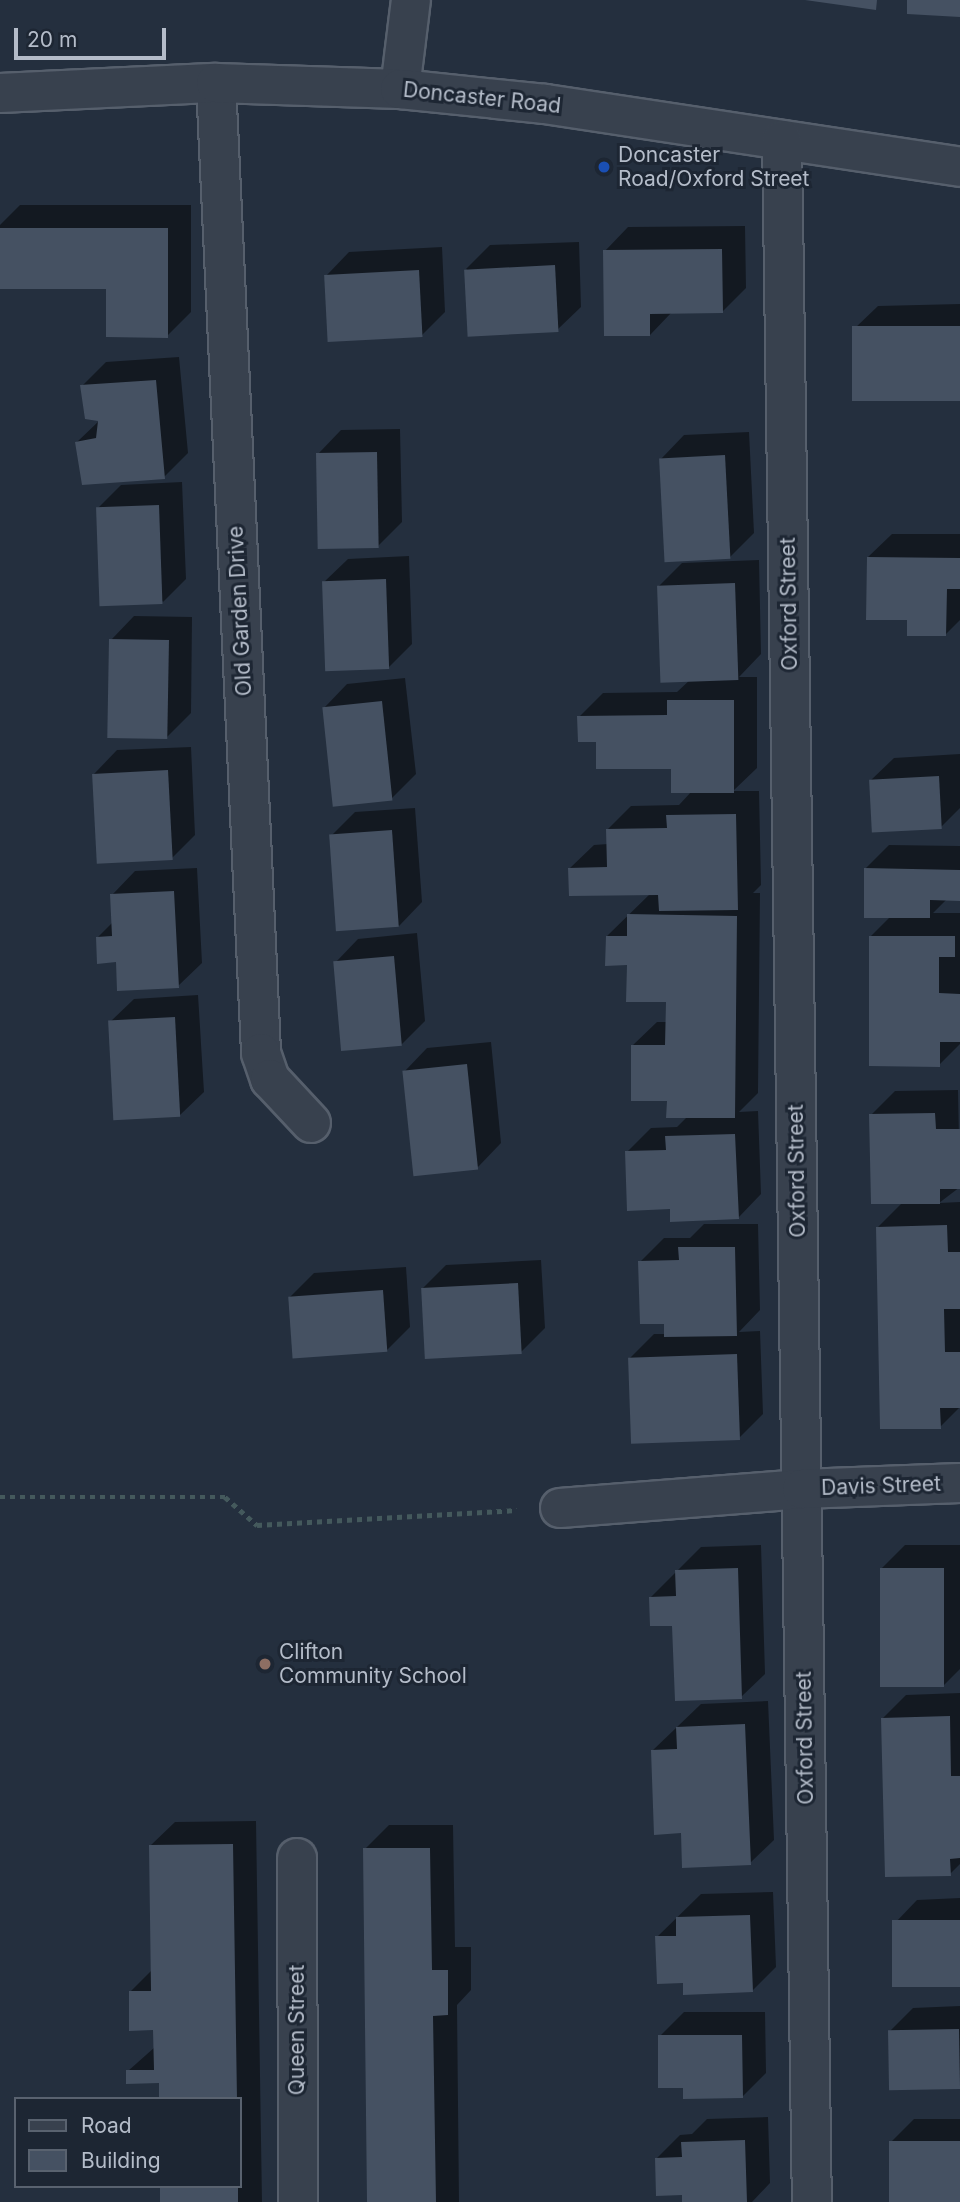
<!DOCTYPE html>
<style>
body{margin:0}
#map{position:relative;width:960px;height:2202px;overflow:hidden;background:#242f3e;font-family:Inter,sans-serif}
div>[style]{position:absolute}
.shadow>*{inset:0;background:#0007}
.building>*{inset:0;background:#455162;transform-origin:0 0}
.path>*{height:4.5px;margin-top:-2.25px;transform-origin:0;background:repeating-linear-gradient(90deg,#44595c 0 5px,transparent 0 10px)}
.roads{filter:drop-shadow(2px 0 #565f6c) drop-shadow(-2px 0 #565f6c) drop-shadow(0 2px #565f6c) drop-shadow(0 -2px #565f6c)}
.minor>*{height:38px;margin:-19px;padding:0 19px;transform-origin:19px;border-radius:19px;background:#38414e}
.dots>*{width:19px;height:19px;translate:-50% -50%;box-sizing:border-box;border:4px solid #1d2633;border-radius:50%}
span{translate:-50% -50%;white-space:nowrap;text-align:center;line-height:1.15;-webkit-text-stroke:6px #1d2633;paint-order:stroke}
.street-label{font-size:21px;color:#b4bcc9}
.poi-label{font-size:21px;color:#b4bcc9}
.left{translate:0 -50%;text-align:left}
.legend{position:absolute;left:14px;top:2097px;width:228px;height:91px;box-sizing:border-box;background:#1d2633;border:2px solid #59626f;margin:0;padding:9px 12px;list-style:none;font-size:21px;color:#b4bcc9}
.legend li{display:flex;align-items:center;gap:14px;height:35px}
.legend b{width:35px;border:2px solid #59626f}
.scale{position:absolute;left:14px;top:28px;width:152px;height:32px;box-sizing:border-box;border:4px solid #b4bcc9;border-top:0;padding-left:9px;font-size:21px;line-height:24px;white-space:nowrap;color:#b4bcc9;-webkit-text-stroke:5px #1d2633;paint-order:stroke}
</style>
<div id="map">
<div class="shadow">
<div style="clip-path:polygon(20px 205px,191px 205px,191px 312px,167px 336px,108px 288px,0 288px,0 225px)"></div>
<div style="clip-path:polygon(745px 226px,746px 288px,722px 312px,672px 312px,650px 335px,605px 251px,628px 227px)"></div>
<div style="clip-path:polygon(579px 242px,581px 307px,557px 330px,466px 269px,490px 245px)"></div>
<div style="clip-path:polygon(442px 247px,445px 312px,422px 335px,326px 276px,349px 252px)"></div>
<div style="clip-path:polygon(960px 304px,960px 399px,854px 329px,878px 306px)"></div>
<div style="clip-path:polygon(179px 357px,188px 453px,164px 477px,77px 442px,100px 420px,82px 386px,106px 362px)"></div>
<div style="clip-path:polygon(400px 429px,402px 522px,378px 546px,318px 454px,341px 430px)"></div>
<div style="clip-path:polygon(749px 432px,754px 533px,730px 557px,661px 459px,684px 435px)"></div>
<div style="clip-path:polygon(182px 482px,186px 579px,163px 602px,97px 509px,121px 485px)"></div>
<div style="clip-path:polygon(892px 534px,960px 534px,960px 620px,946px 634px,909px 619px,868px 557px)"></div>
<div style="clip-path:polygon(409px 556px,412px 644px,388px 668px,324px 582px,348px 559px)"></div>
<div style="clip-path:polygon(759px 560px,761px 654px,739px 677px,757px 677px,757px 768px,733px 791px,759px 791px,761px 885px,753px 893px,760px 893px,758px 1093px,739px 1112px,758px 1111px,761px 1194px,738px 1218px,671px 1207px,627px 1152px,651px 1128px,677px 1127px,688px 1116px,669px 1099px,633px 1045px,657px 1022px,667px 1022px,668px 1000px,607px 936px,651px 893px,570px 868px,594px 845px,608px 844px,607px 830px,631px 806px,679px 805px,692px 791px,673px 767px,598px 741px,579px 717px,603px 693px,677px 692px,691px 679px,659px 586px,682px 563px)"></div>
<div style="clip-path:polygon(134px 616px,192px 617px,191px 713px,167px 737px,111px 640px)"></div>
<div style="clip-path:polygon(405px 678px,416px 774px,392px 798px,324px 708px,347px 684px)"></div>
<div style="clip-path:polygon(191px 747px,195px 835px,171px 859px,94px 774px,117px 750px)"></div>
<div style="clip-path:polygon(960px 754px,960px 808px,941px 827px,870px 781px,894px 758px)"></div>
<div style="clip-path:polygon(415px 808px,422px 902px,399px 926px,331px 836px,355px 812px)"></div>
<div style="clip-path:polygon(889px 845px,960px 846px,960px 899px,947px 899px,933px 913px,960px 913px,960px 1044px,939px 1065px,871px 936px,891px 916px,865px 869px)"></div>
<div style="clip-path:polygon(197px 868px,202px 963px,178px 986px,97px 938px,113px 922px,112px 895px,135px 871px)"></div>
<div style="clip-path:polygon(417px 933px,425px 1021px,401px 1045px,335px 963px,358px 939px)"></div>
<div style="clip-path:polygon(198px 995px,204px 1092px,180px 1115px,110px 1022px,134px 999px)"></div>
<div style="clip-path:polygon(491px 1042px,501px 1143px,478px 1167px,404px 1072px,427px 1048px)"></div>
<div style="clip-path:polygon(958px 1090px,960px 1187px,939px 1203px,960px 1202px,960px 1407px,940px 1427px,878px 1227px,903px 1202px,871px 1115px,895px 1091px)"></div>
<div style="clip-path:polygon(704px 1224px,758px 1224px,760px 1310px,739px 1332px,760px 1331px,763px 1414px,739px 1438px,630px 1358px,654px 1334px,666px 1334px,666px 1322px,640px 1262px,664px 1238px,690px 1238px)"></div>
<div style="clip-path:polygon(541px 1260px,545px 1328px,521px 1352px,422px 1289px,446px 1265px)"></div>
<div style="clip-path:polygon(406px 1267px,410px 1327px,386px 1351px,290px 1297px,314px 1273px)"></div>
<div style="clip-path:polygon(761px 1545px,765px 1674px,741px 1697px,650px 1598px,701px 1547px)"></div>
<div style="clip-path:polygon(905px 1545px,960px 1545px,960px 1669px,944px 1685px,881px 1569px)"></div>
<div style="clip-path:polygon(960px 1693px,960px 1864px,950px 1874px,883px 1718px,906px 1695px)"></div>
<div style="clip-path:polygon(768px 1701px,774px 1840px,750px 1863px,652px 1751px,701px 1704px)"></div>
<div style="clip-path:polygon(256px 1821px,262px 2202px,162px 2202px,162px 2186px,240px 2186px,240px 2099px,161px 2099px,160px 2082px,128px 2071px,155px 2047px,155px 2028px,130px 1992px,153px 1969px,151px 1845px,175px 1822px)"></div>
<div style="clip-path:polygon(389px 1825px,453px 1825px,455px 1947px,471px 1947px,471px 1990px,457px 2005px,459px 2202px,369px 2202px,365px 1849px)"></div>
<div style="clip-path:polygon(773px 1892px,776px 1967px,752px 1991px,685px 1981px,657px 1937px,701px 1894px)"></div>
<div style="clip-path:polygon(960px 1898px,960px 1985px,894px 1924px,917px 1900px)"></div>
<div style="clip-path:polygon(960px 2006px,960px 2087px,892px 2089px,890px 2031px,913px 2008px)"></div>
<div style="clip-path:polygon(684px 2012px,765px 2012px,766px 2073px,742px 2097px,685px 2086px,660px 2036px)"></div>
<div style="clip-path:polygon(768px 2117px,770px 2183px,752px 2202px,684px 2202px,684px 2193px,657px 2158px,680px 2135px,692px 2134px,707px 2119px)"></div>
<div style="clip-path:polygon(914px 2119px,960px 2119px,960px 2201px,891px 2142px)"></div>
</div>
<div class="building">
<div style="clip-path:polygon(805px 0,877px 0,876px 10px)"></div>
<div style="clip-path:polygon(907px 0,960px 0,960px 17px,907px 14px)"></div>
<div style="clip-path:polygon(0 228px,168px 228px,168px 338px,106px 337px,106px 289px,0 289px)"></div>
<div style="clip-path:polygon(722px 249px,723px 313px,650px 314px,650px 336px,604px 336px,603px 250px)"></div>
<div style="left:555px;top:265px;width:67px;height:91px;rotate:87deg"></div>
<div style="left:419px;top:270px;width:67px;height:95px;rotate:87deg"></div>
<div style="left:960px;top:326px;width:75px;height:108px;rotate:90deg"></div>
<div style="clip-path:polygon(156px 380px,165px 479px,82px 485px,75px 442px,96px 438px,98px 421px,85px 419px,80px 385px)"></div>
<div style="left:377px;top:452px;width:96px;height:61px;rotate:89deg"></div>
<div style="left:725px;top:455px;width:104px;height:66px;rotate:87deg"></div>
<div style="left:159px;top:505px;width:99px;height:63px;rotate:88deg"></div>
<div style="clip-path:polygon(867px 557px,960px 558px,960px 589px,947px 589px,946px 636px,907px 636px,907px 620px,866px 620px)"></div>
<div style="left:386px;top:579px;width:90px;height:64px;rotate:88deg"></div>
<div style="left:735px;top:583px;width:97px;height:78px;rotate:88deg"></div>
<div style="left:109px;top:639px;width:60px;height:99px;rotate:1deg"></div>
<div style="clip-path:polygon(667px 700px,734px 700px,734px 793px,671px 793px,671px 769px,596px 769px,596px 742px,578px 742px,577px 716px,667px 715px)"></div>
<div style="left:382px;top:701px;width:100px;height:60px;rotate:84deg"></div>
<div style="left:168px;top:770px;width:90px;height:76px;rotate:87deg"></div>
<div style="left:939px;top:776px;width:53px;height:70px;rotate:87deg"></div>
<div style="clip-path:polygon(736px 814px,738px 910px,659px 911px,658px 895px,569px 896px,568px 868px,607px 867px,606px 829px,667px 828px,666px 815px)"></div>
<div style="left:392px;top:830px;width:97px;height:63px;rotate:86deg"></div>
<div style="clip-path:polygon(864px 868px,960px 870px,960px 901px,930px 900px,930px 918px,864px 918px)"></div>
<div style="clip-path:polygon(174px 891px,179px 988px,117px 991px,116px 962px,97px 964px,96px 937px,112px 936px,110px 894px)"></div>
<div style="clip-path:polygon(627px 914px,737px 916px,735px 1118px,666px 1118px,667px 1101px,631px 1101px,631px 1045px,665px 1045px,666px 1002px,626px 1002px,627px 965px,605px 966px,606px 936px,627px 936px)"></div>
<div style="clip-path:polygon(869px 936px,955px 936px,955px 957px,939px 957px,939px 993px,960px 994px,960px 1042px,940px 1042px,940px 1067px,869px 1066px)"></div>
<div style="left:394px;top:956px;width:90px;height:61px;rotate:85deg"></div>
<div style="left:175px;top:1017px;width:100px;height:67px;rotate:87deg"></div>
<div style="left:467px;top:1064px;width:106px;height:65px;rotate:84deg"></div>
<div style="clip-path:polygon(935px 1113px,936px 1129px,960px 1129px,960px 1189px,940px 1189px,940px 1204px,871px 1204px,869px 1114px)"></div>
<div style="clip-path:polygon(735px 1134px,739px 1219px,670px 1222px,670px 1209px,627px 1211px,625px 1151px,666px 1150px,665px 1136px)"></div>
<div style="clip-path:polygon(947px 1225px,948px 1252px,960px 1252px,960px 1309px,944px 1309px,945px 1352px,960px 1352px,960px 1408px,940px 1408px,941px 1429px,880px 1429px,876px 1227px)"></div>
<div style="clip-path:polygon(678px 1247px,735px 1247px,737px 1336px,664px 1337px,664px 1324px,640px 1324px,638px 1261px,679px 1260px)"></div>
<div style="left:518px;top:1283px;width:71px;height:97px;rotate:87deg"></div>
<div style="left:383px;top:1290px;width:62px;height:95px;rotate:86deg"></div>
<div style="left:737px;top:1354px;width:86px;height:109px;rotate:88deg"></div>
<div style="clip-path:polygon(738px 1568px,742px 1699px,675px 1701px,672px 1626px,650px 1626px,649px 1597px,676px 1596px,675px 1570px)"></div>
<div style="left:880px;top:1568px;width:64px;height:119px"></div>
<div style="clip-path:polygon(950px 1716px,951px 1776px,960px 1776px,960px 1858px,950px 1859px,951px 1876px,885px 1877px,881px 1718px)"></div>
<div style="clip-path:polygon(745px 1724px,751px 1865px,682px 1868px,681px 1833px,654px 1835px,651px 1750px,677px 1749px,676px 1727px)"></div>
<div style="clip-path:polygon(233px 1844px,237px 2099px,159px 2099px,159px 2083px,126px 2084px,126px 2070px,154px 2070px,153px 2030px,129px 2031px,129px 1991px,151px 1991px,149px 1845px)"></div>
<div style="clip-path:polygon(363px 1848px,430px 1848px,432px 1970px,448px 1970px,448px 2015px,433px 2016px,436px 2202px,367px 2202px)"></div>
<div style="clip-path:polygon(750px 1915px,753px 1992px,683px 1995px,683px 1983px,657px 1984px,655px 1936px,676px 1936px,676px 1917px)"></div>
<div style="left:960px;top:1920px;width:67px;height:68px;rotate:90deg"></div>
<div style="left:959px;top:2029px;width:60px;height:71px;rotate:89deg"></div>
<div style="clip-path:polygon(658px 2035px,742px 2035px,743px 2098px,683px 2099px,683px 2088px,658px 2088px)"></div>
<div style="clip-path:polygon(745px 2140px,747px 2202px,682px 2202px,682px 2195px,656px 2196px,655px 2158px,682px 2157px,681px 2142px)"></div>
<div style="left:960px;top:2141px;width:61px;height:71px;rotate:90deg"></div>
<div style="left:160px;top:2186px;width:78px;height:16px"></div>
</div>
<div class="path">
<div style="left:0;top:1497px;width:225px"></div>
<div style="left:225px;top:1497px;width:43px;rotate:41.2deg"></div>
<div style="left:257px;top:1525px;width:260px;rotate:-3.3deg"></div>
</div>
<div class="roads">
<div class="minor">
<div style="left:216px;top:83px;width:971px;rotate:87.34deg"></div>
<div style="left:261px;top:1053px;width:28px;rotate:71deg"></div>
<div style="left:270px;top:1079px;width:60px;rotate:47deg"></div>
<div style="left:400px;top:89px;width:90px;rotate:-83deg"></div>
<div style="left:0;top:93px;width:216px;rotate:-2.7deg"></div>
<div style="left:216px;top:83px;width:184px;rotate:1.9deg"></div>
<div style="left:400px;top:89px;width:146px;rotate:5.9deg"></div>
<div style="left:545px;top:104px;width:420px;rotate:8.6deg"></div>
<div style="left:782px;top:140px;width:2062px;rotate:89.17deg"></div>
<div style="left:560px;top:1508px;width:243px;rotate:-4.5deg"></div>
<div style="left:802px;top:1489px;width:158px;rotate:-2.2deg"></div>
<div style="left:297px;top:1858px;width:344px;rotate:89.8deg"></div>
</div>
</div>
<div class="dots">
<div style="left:604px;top:167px;background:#1a4fb4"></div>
<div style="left:265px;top:1664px;background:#8d6e63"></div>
</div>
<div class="street-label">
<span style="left:482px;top:98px;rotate:6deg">Doncaster Road</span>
<span style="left:789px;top:604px;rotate:-91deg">Oxford Street</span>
<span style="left:240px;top:611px;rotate:-93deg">Old Garden Drive</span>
<span style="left:797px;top:1171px;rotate:-91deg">Oxford Street</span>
<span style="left:881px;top:1486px;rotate:-2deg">Davis Street</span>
<span style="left:805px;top:1738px;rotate:-91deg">Oxford Street</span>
<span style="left:297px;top:2030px;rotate:-90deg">Queen Street</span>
</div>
<div class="poi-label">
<span class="left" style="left:618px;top:167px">Doncaster<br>Road/Oxford Street</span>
<span class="left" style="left:279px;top:1664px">Clifton<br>Community School</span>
</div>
<ul class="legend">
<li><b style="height:9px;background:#38414e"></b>Road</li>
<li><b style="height:19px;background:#455162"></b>Building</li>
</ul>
<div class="scale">20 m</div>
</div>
